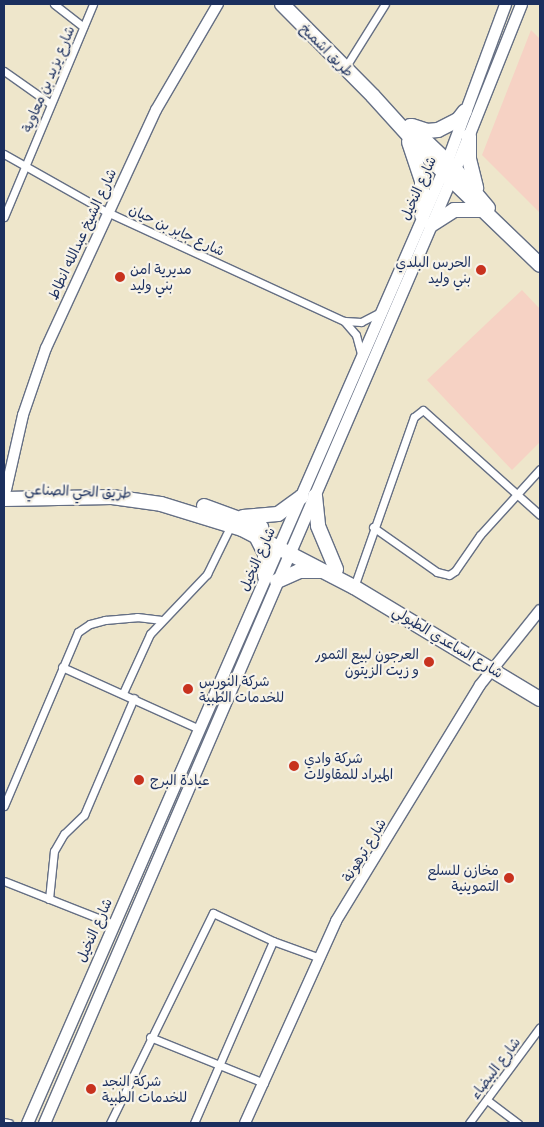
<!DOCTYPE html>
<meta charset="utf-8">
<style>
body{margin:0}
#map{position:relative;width:544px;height:1127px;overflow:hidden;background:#eee6cb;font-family:Delius,"Playpen Sans Arabic",sans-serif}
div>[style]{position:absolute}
.built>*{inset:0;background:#f6d2c4}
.roads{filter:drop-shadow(1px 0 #656f84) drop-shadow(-1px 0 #656f84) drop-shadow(0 1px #656f84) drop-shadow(0 -1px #656f84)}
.street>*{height:7px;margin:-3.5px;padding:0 3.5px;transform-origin:3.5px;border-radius:3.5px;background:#fff}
.secondary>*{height:10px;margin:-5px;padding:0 5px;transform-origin:5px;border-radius:5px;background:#fff}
.primary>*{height:11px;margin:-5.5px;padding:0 5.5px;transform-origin:5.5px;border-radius:5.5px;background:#fff}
.highway>*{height:14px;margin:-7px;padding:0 7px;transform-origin:7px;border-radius:7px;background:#fff}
.dots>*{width:14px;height:14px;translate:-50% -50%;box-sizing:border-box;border:2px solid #f7f3e8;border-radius:50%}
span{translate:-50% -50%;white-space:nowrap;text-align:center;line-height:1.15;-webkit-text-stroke:4.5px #f7f3e8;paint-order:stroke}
.street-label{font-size:14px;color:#1b2f5e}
.poi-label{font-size:14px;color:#1b2f5e}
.right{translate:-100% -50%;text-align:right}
.left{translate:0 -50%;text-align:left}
.frame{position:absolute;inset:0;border:5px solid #1b2f5e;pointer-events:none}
</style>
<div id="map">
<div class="built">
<div style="clip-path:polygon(531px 30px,540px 39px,540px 213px,482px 155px)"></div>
<div style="clip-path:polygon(522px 290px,540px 309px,540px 442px,512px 470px,427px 380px)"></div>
</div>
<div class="roads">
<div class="street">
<div style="left:54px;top:4px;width:37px;rotate:38deg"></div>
<div style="left:345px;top:68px;width:75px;rotate:-58deg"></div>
<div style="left:4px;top:71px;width:57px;rotate:35.1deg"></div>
<div style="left:4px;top:154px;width:118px;rotate:29.4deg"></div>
<div style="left:107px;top:212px;width:261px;rotate:24.7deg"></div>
<div style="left:344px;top:321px;width:18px;rotate:49deg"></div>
<div style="left:356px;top:335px;width:20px;rotate:75deg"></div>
<div style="left:4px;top:217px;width:231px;rotate:-67.3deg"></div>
<div style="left:345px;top:321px;width:16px;rotate:4deg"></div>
<div style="left:361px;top:322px;width:20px;rotate:-27deg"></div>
<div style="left:373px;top:527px;width:78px;rotate:35.1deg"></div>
<div style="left:437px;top:572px;width:12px;rotate:14deg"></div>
<div style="left:449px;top:575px;width:7px;rotate:-34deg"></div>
<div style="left:455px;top:571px;width:44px;rotate:-55.2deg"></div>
<div style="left:480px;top:535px;width:89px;rotate:-47.7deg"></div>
<div style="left:354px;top:587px;width:180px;rotate:-70.6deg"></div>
<div style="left:414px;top:417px;width:11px;rotate:-38deg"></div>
<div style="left:423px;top:410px;width:157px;rotate:41.9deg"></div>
<div style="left:62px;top:667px;width:150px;rotate:24.3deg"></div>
<div style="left:123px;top:693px;width:65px;rotate:-65.4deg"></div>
<div style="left:150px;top:634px;width:83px;rotate:-46.5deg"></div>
<div style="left:207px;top:574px;width:55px;rotate:-63.9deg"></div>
<div style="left:4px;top:806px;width:189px;rotate:-67deg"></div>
<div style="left:78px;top:632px;width:14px;rotate:-34deg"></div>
<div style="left:90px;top:624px;width:16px;rotate:-15deg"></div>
<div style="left:105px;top:620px;width:32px;rotate:-5deg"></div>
<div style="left:137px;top:617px;width:23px;rotate:7deg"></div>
<div style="left:4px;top:881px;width:117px;rotate:21.5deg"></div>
<div style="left:49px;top:899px;width:48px;rotate:-84.1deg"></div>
<div style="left:54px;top:851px;width:20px;rotate:-60deg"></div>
<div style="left:64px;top:834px;width:28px;rotate:-44deg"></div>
<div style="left:84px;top:815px;width:127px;rotate:-66.9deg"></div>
<div style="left:150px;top:1037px;width:123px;rotate:22deg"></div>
<div style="left:487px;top:1100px;width:39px;rotate:37deg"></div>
<div style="left:4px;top:1122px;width:5px;rotate:11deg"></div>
<div style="left:110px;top:1123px;width:234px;rotate:-63.9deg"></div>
<div style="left:213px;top:913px;width:66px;rotate:25deg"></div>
<div style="left:194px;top:1123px;width:198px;rotate:-66.5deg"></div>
<div style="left:273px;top:941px;width:50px;rotate:19.9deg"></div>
<div style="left:469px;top:1123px;width:119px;rotate:-53.5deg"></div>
</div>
<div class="secondary">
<div style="left:6px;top:490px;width:77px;rotate:-77.2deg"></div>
<div style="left:23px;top:415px;width:71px;rotate:-71.1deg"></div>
<div style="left:46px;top:348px;width:262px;rotate:-65.2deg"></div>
<div style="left:156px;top:110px;width:123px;rotate:-59.7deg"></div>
<div style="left:245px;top:1123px;width:222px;rotate:-65.7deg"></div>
<div style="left:336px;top:921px;width:276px;rotate:-58.6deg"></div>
<div style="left:480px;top:685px;width:96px;rotate:-51.3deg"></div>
</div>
<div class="primary">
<div style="left:27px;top:1123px;width:1050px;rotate:-66.41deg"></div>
<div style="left:447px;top:161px;width:167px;rotate:-69.7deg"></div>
<div style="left:44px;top:1123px;width:1039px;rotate:-66.69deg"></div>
<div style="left:455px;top:169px;width:178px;rotate:-68.2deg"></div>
</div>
<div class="highway">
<div style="left:282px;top:4px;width:129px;rotate:45.3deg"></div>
<div style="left:373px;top:96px;width:86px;rotate:47.8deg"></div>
<div style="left:431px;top:160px;width:151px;rotate:43.9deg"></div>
<div style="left:410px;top:126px;width:62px;rotate:43.7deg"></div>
<div style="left:455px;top:169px;width:51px;rotate:49.8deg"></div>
<div style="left:412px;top:126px;width:16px;rotate:18deg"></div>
<div style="left:427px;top:131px;width:11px;rotate:-5deg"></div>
<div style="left:438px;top:130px;width:22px;rotate:-27deg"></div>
<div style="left:458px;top:120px;width:11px;rotate:-52deg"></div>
<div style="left:469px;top:136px;width:23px;rotate:90deg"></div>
<div style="left:469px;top:159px;width:30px;rotate:76deg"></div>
<div style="left:409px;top:142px;width:41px;rotate:71.6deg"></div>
<div style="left:422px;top:181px;width:34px;rotate:90deg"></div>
<div style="left:431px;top:225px;width:27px;rotate:-33deg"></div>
<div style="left:454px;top:210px;width:27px"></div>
<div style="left:315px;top:496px;width:30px;rotate:84deg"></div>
<div style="left:318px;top:526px;width:47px;rotate:67.3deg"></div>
<div style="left:4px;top:499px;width:108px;rotate:-1.1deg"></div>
<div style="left:112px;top:497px;width:49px;rotate:8.1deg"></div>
<div style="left:161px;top:504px;width:85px;rotate:17.2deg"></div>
<div style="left:242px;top:529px;width:126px;rotate:27.4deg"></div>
<div style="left:354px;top:587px;width:217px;rotate:31.1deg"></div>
<div style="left:204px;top:506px;width:61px;rotate:20.2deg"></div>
<div style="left:243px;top:517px;width:35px;rotate:-5deg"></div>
<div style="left:278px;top:514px;width:29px;rotate:-36deg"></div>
<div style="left:255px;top:534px;width:22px;rotate:63deg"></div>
<div style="left:265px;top:554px;width:22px;rotate:90deg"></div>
<div style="left:277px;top:581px;width:24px;rotate:-24deg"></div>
<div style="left:299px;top:571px;width:22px"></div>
</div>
</div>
<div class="dots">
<div style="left:481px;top:270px;background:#c8321e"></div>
<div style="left:120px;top:277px;background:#c8321e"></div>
<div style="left:429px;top:662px;background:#c8321e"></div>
<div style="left:188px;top:689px;background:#c8321e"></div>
<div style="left:294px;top:766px;background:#c8321e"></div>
<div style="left:139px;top:780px;background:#c8321e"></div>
<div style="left:509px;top:878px;background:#c8321e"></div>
<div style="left:91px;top:1089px;background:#c8321e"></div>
</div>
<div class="street-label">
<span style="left:327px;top:50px;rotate:45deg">طريق اشميخ</span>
<span style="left:48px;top:79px;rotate:-67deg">شارع يزيد بن معاوية</span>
<span style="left:418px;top:188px;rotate:-66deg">شارع النخيل</span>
<span style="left:177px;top:230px;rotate:25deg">شارع جابر بن حيان</span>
<span style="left:82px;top:234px;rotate:-65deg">شارع الشيخ عبدالله انطاط</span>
<span style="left:78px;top:491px;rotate:2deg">طريق الحي الصناعي</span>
<span style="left:257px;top:559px;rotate:-66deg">شارع النخيل</span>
<span style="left:448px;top:642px;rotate:31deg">شارع الساعدي الطبولي</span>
<span style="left:364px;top:850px;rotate:-59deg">شارع ترهونة</span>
<span style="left:94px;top:930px;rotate:-66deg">شارع النخيل</span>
<span style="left:495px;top:1068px;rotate:-53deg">شارع البيضاء</span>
</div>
<div class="poi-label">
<span class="right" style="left:471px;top:270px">الحرس البلدي<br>بني وليد</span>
<span class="left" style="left:130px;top:277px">مديرية امن<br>بني وليد</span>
<span class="right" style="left:419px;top:662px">العرجون لبيع الثمور<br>و زيت الزيتون</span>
<span class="left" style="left:199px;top:689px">شركة النورس<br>للخدمات الطبية</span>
<span class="left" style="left:304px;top:766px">شركة وادي<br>الميراد للمقاولات</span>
<span class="left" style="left:150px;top:780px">عيادة البرج</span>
<span class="right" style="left:499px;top:878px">مخازن للسلع<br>التموينية</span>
<span class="left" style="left:102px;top:1089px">شركة النجد<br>للخدمات الطبية</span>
</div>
<div class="frame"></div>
</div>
